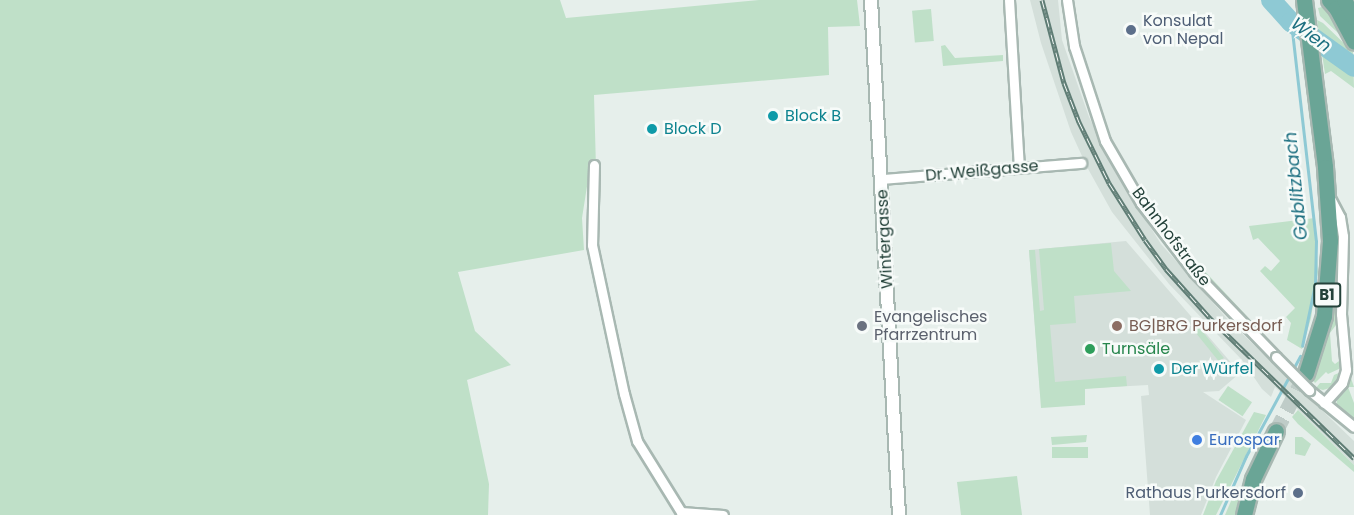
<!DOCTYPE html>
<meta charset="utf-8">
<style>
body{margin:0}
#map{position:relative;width:1354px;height:515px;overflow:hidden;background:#e6efeb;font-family:Poppins,sans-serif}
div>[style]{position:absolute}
.built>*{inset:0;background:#d4dfda}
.green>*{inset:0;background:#bfe0c8;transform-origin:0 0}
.stream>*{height:3px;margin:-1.5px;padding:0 1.5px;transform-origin:1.5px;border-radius:1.5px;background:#8ec9d4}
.river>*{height:20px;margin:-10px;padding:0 10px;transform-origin:10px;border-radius:10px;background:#8ec9d4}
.primary-tunnel>*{height:15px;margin-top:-7.5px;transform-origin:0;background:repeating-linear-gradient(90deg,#bfccc8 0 15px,transparent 0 23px)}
.roads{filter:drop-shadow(2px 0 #a8b8b2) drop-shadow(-2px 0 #a8b8b2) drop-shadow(0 2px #a8b8b2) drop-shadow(0 -2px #a8b8b2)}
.minor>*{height:9px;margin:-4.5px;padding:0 4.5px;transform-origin:4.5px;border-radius:4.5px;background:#fff}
.tertiary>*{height:12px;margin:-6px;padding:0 6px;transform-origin:6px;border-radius:6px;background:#fff}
.primary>*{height:15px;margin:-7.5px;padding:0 7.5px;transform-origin:7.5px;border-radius:7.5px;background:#6aa596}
.rail>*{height:5px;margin-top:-2.5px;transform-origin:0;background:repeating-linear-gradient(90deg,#f7fbf9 0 9px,#5f7d75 0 18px);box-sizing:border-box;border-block:2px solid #5f7d75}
.bridges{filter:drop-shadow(2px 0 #a8b8b2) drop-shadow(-2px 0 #a8b8b2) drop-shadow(0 2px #a8b8b2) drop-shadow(0 -2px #a8b8b2)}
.minor-bridge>*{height:9px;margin:-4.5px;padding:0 4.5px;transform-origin:4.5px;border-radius:4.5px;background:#fff}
.dots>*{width:16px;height:16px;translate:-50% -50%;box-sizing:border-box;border:3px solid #f7fbf9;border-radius:50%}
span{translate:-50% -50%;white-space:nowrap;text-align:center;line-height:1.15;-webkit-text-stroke:5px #f7fbf9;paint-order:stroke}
.shield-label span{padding:2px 4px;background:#f7fbf9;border:2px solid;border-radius:4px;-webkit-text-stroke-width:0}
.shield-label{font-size:15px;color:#24423a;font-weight:700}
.service-label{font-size:16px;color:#4e5e75}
.left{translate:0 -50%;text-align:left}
.right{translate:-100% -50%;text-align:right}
.culture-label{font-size:16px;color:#0d838f}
.street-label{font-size:16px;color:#24423a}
.worship-label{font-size:16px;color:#5b616d}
.education-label{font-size:16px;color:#785e54}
.leisure-label{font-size:16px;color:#27864d}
.shop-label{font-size:16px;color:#366cbe}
.water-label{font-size:18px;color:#1c6f80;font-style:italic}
</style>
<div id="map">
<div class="built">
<div style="clip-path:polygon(1030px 0,1058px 0,1062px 40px,1089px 117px,1122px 183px,1161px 244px,1231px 323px,1354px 441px,1354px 465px,1275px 387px,1271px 397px,1262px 389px,1242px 360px,1169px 284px,1112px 212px,1087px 167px,1071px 132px,1041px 43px)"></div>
<div style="clip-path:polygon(1126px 241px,1240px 373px,1219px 391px,1203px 392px,1246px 420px,1216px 477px,1201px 515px,1150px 515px,1141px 396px,1149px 395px,1148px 385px,1040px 391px,1029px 250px)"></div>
</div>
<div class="green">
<div style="clip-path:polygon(0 0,560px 0,566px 18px,759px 0,857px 0,860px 26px,828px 27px,829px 75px,594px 95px,596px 168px,591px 161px,582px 218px,584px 250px,458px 272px,475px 331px,511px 365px,467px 380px,489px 484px,488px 515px,0 515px)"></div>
<div style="clip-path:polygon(1322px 7px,1329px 11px,1354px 48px,1320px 16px,1318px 8px)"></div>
<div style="left:931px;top:9px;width:32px;height:19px;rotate:85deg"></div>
<div style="clip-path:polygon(1317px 20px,1323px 23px,1353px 52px,1354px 88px,1331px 71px,1325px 74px)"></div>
<div style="clip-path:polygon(945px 45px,955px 58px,1003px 55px,1003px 61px,943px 66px,941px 46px)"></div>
<div style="clip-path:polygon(1315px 218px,1318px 272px,1311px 318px,1302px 349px,1287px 340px,1291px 323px,1286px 317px,1295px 308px,1260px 271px,1265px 266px,1271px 271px,1280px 261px,1258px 238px,1253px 240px,1249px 226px)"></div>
<div style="clip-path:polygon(1111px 243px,1114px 271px,1131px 291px,1074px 296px,1076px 323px,1050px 325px,1055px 382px,1126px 376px,1127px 386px,1085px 389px,1085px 405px,1041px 408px,1029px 250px,1035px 250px,1040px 311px,1044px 310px,1039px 249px)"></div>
<div style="clip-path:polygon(1180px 248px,1184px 249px,1272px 343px,1269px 345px,1203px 276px)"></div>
<div style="clip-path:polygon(1336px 292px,1336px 325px,1330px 333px,1332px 361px,1335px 364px,1339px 361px,1341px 368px,1328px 374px,1326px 372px,1315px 383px,1313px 380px,1331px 326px)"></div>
<div style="left:1198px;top:326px;width:41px;height:6px;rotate:51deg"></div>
<div style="clip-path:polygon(1341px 372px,1333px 387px,1323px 390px,1316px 388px,1320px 383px,1331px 383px,1334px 375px)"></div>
<div style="clip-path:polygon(1351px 378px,1354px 387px,1348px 387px,1354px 403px,1354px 422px,1336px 405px,1339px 393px)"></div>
<div style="left:1228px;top:386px;width:29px;height:17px;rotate:34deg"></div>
<div style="clip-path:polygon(1298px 410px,1354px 465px,1354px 472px,1298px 424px,1292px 417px)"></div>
<div style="clip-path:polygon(1254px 412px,1266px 415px,1216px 515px,1203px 515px,1216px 481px)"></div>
<div style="clip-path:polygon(1087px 435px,1086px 442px,1052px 445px,1051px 437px)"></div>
<div style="clip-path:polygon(1295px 437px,1302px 437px,1311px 444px,1305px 456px,1295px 454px)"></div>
<div style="left:1088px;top:447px;width:11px;height:36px;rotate:90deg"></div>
<div style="clip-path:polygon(1017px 476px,1022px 515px,961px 515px,957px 482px)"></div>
<div style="clip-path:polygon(1237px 487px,1241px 489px,1235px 515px,1225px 515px)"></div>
</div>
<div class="stream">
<div style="left:1291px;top:22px;width:220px;rotate:83.5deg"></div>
<div style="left:1316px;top:241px;width:43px;rotate:91.3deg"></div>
<div style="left:1315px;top:284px;width:63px;rotate:101.8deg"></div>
<div style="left:1220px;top:515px;width:64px;rotate:-66.2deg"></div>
<div style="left:1246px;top:456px;width:114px;rotate:-61.6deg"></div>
</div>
<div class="river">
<div style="left:1271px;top:0;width:30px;rotate:48deg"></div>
<div style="left:1291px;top:22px;width:77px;rotate:35.5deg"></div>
</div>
<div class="primary-tunnel">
<div style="left:1276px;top:431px;width:65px;rotate:-62.7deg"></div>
</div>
<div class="roads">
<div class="minor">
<div style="left:1009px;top:0;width:168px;rotate:86.6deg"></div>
<div style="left:1067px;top:0;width:47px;rotate:81.3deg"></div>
<div style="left:1074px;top:46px;width:100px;rotate:71.9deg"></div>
<div style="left:1105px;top:141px;width:72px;rotate:59.9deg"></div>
<div style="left:1141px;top:203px;width:87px;rotate:52.5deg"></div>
<div style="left:1194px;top:272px;width:118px;rotate:46deg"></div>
<div style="left:594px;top:165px;width:80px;rotate:91.4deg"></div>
<div style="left:592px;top:245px;width:152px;rotate:77.9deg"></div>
<div style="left:624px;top:394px;width:49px;rotate:74.5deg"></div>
<div style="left:637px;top:441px;width:84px;rotate:58.2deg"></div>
<div style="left:882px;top:179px;width:200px;rotate:-4.6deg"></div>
<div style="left:1309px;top:390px;width:58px;rotate:39.4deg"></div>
<div style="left:1324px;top:403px;width:27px;rotate:-48deg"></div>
<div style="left:1342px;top:383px;width:14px;rotate:-73deg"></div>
<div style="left:1346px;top:370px;width:56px;rotate:-95.1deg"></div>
<div style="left:1341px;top:314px;width:78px;rotate:-88.5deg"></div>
<div style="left:1343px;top:236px;width:19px;rotate:-99deg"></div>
<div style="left:1340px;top:217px;width:19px;rotate:-118deg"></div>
<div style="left:681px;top:512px;width:42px;rotate:4.1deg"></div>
</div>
<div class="tertiary">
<div style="left:871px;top:0;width:516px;rotate:86.89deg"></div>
</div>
<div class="primary">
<div style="left:1304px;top:0;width:168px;rotate:82.8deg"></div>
<div style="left:1325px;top:167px;width:74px;rotate:86.1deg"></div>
<div style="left:1330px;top:241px;width:75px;rotate:94.6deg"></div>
<div style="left:1324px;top:316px;width:60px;rotate:107.5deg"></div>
<div style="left:1329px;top:0;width:11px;rotate:49deg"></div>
<div style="left:1336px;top:8px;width:38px;rotate:62deg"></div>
<div style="left:1344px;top:0;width:20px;rotate:60deg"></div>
<div style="left:1244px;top:515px;width:37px;rotate:-76deg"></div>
<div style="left:1253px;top:479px;width:53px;rotate:-64.4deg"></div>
</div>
</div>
<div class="rail">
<div style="left:1042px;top:0;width:86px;rotate:75.2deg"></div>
<div style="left:1064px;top:83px;width:42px;rotate:69deg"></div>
<div style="left:1079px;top:122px;width:68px;rotate:63.8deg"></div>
<div style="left:1109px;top:183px;width:67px;rotate:57.7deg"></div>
<div style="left:1145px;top:240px;width:36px;rotate:54deg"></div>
<div style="left:1166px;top:269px;width:66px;rotate:48.1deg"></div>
<div style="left:1210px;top:318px;width:201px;rotate:44.2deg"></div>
</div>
<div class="bridges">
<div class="minor-bridge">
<div style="left:1276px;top:357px;width:47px;rotate:45deg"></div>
</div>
</div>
<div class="dots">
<div style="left:1131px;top:30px;background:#5c6f8a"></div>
<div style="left:773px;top:116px;background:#0f9aa8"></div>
<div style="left:652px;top:129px;background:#0f9aa8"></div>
<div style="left:862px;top:326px;background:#6b7280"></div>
<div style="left:1117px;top:326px;background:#8d6e63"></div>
<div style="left:1090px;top:349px;background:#2e9e5b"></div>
<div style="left:1159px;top:369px;background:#0f9aa8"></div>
<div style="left:1197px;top:440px;background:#3f7fe0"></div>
<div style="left:1298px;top:493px;background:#5c6f8a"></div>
</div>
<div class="shield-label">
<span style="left:1327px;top:295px">B1</span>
</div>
<div class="service-label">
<span class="left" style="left:1143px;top:30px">Konsulat<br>von Nepal</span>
<span class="right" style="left:1286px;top:493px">Rathaus Purkersdorf</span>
</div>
<div class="culture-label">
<span class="left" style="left:785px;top:116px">Block B</span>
<span class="left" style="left:664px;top:129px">Block D</span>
<span class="left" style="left:1171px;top:369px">Der Würfel</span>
</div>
<div class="street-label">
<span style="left:982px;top:171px;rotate:-5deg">Dr. Weißgasse</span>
<span style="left:1171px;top:237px;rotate:53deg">Bahnhofstraße</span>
<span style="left:885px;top:239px;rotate:-93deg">Wintergasse</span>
</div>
<div class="worship-label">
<span class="left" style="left:874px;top:326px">Evangelisches<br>Pfarrzentrum</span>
</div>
<div class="education-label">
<span class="left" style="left:1129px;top:326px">BG|BRG Purkersdorf</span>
</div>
<div class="leisure-label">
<span class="left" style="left:1102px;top:349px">Turnsäle</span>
</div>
<div class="shop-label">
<span class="left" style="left:1209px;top:440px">Eurospar</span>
</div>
<div class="water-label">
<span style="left:1311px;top:35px;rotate:37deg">Wien</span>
<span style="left:1296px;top:186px;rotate:-96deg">Gablitzbach</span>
</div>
</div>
